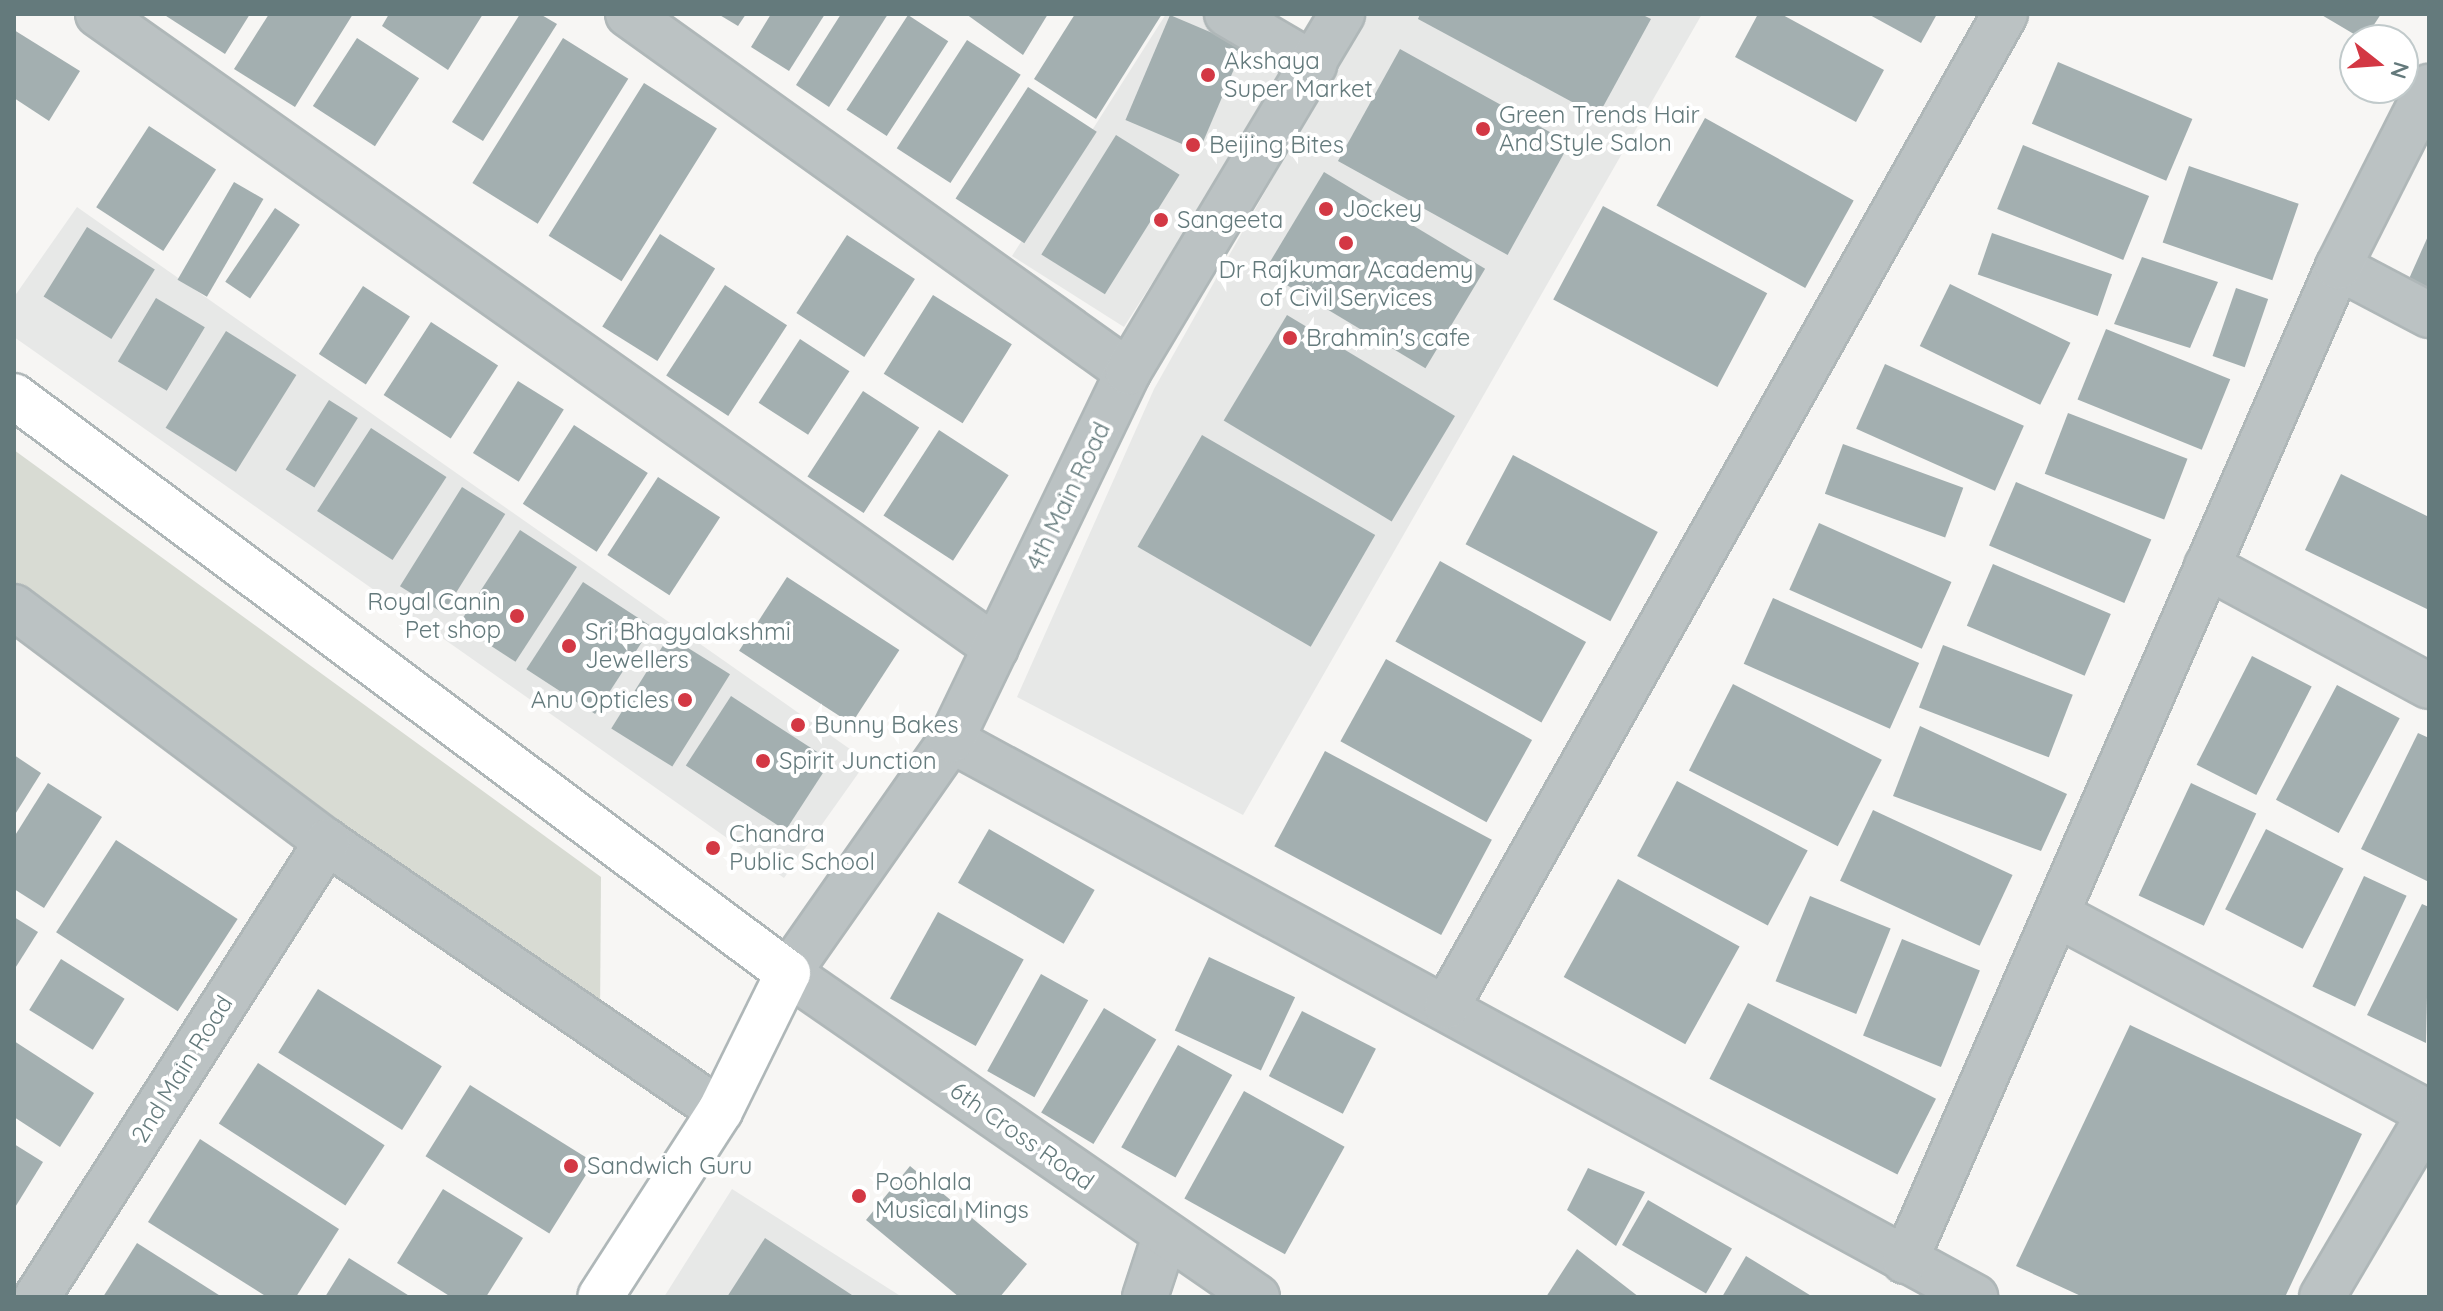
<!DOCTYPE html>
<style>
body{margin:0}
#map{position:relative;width:2443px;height:1311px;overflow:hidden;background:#f7f6f4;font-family:Quicksand,sans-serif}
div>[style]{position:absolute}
.built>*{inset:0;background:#e7e8e7}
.green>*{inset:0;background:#d8dbd3}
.building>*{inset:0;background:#a3afb0;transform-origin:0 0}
.roads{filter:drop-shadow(2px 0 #afb7b8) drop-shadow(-2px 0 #afb7b8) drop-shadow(0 2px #afb7b8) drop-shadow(0 -2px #afb7b8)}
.minor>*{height:44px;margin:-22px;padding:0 22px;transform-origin:22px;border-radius:22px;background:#bbc2c3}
.major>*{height:44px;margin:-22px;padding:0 22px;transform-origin:22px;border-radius:22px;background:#fff}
.dots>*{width:22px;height:22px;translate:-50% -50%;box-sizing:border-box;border:4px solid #fff;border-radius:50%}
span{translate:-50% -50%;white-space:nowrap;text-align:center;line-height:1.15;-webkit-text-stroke:8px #fff;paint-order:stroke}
.poi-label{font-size:24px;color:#647a7c}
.left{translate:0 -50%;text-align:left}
.right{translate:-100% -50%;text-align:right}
.street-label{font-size:24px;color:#647a7c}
.frame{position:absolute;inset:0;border:16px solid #647a7c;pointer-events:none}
.north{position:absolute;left:2339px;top:24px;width:80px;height:80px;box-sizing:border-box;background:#fff;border:2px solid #c1cacb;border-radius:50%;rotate:107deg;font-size:22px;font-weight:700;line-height:32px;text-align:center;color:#647a7c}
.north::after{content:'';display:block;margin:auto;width:28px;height:36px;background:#d33844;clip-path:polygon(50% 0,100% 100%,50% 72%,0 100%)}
</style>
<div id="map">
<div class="built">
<div style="clip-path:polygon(1166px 14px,1203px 14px,1289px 69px,1124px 327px,1012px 256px)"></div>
<div style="clip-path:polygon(1365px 14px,1702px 14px,1243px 815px,1017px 697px,1154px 389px)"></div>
<div style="clip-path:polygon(77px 207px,867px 761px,784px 878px,14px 337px,14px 297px)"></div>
<div style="clip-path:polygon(732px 1189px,902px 1297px,664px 1297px)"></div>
</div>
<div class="green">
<div style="clip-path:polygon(14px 450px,601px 877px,600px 1017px,14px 596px)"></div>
</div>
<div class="building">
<div style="clip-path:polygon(163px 14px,250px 14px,225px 54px)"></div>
<div style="clip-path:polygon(269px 14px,353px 14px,295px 107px,234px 69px)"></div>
<div style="clip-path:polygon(389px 14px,483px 14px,448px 70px,382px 26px)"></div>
<div style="clip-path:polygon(520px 14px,540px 14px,557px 24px,483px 141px,452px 122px)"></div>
<div style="clip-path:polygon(718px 14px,746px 14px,738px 26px)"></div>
<div style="clip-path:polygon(771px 14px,825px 14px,789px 71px,751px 47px)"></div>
<div style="clip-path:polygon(841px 14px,888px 14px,829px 107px,796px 85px)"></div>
<div style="clip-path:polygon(966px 14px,1048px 14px,1023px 55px)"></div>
<div style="clip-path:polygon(1075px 14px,1162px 14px,1096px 119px,1034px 79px)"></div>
<div style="clip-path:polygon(1420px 14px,1641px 14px,1651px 19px,1598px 116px,1418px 19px)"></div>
<div style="clip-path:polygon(1758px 14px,1781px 14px,1884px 70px,1856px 122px,1735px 57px)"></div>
<div style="clip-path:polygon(1868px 14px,1937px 14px,1921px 43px)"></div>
<div style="clip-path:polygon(2320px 14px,2381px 14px,2364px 40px)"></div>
<div style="left:908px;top:15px;width:48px;height:113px;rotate:33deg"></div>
<div style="left:1170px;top:15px;width:80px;height:114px;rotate:23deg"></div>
<div style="clip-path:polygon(14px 30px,80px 71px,49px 121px,14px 98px)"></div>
<div style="left:357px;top:38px;width:74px;height:81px;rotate:33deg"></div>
<div style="left:563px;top:38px;width:77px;height:171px;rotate:32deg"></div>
<div style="left:967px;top:40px;width:64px;height:129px;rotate:33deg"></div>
<div style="left:1400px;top:49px;width:194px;height:128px;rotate:29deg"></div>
<div style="left:2058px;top:62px;width:146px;height:67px;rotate:23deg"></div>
<div style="left:644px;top:83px;width:86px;height:180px;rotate:32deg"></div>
<div style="left:1028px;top:87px;width:82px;height:133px;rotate:33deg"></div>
<div style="left:1705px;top:118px;width:170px;height:100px;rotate:29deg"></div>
<div style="left:149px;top:126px;width:80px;height:97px;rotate:33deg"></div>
<div style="left:1116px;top:135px;width:75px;height:141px;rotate:32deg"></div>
<div style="left:2023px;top:145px;width:136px;height:69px;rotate:22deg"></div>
<div style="left:2189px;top:166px;width:116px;height:81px;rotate:19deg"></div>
<div style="left:1324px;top:172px;width:188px;height:116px;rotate:31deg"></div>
<div style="left:234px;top:182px;width:34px;height:113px;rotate:30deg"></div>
<div style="left:1603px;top:206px;width:186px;height:106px;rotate:28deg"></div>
<div style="left:275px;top:208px;width:30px;height:89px;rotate:34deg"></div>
<div style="left:87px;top:227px;width:80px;height:82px;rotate:32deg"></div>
<div style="left:1992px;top:233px;width:127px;height:44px;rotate:19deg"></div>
<div style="left:660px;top:234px;width:65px;height:109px;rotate:32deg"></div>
<div style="clip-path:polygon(2429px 234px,2429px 290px,2408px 281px)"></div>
<div style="left:847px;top:235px;width:81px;height:93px;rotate:33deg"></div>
<div style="clip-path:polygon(2142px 257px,2218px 282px,2190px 348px,2114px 324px)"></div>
<div style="left:1950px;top:284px;width:134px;height:69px;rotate:26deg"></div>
<div style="left:725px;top:285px;width:74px;height:108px;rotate:33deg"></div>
<div style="left:363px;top:286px;width:56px;height:81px;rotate:33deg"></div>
<div style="left:2236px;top:288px;width:34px;height:72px;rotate:19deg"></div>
<div style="left:933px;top:295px;width:93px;height:93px;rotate:32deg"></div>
<div style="left:156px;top:298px;width:57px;height:74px;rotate:31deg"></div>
<div style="left:1287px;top:315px;width:196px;height:123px;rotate:31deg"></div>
<div style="left:431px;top:322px;width:80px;height:87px;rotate:33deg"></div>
<div style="left:2106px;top:329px;width:134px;height:76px;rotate:22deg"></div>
<div style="left:226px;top:331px;width:83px;height:114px;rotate:32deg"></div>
<div style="left:800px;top:339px;width:59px;height:76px;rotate:33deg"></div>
<div style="left:1885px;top:364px;width:152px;height:71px;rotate:24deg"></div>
<div style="left:518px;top:381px;width:54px;height:85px;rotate:32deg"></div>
<div style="left:863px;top:391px;width:67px;height:102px;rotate:33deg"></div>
<div style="left:329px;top:400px;width:34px;height:82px;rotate:32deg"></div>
<div style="left:2068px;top:413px;width:128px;height:65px;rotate:21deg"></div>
<div style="left:574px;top:425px;width:88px;height:94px;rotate:33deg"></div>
<div style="left:371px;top:428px;width:90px;height:99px;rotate:33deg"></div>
<div style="left:939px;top:430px;width:83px;height:102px;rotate:33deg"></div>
<div style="left:1202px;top:435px;width:200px;height:129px;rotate:30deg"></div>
<div style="left:1843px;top:444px;width:128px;height:53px;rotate:20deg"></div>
<div style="left:1513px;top:455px;width:164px;height:101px;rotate:28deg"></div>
<div style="clip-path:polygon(2341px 474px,2429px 517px,2429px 610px,2305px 550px)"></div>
<div style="left:658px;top:477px;width:74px;height:93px;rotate:33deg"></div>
<div style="left:2016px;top:482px;width:147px;height:69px;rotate:23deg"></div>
<div style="left:462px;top:487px;width:51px;height:117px;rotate:32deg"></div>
<div style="left:1819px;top:523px;width:145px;height:73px;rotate:24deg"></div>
<div style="left:520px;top:530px;width:68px;height:113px;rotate:33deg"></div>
<div style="left:1440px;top:561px;width:167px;height:92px;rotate:29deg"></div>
<div style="left:1993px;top:564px;width:128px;height:67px;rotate:23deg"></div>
<div style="left:787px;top:577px;width:134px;height:88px;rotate:33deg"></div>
<div style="left:583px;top:582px;width:82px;height:104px;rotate:33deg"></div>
<div style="left:1773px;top:598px;width:160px;height:72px;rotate:24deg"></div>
<div style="left:669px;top:636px;width:72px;height:109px;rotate:32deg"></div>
<div style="left:1943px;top:645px;width:139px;height:67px;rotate:21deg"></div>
<div style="left:2252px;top:656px;width:67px;height:122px;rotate:27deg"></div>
<div style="left:1386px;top:659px;width:167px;height:94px;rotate:29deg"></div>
<div style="left:1733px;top:684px;width:167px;height:97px;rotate:27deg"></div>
<div style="left:2337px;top:685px;width:71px;height:130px;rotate:28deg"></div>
<div style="left:731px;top:696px;width:119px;height:83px;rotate:33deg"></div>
<div style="clip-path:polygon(1920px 726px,2067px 794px,2041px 851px,1893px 796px)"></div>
<div style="clip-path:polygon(2418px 733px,2429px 738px,2429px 882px,2361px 849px)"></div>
<div style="left:1325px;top:751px;width:189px;height:108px;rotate:28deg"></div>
<div style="clip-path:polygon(14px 755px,41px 773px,14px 816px)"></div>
<div style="left:1677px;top:781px;width:148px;height:85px;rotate:28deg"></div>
<div style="clip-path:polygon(48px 783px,102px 817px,44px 908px,14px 889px,14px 837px)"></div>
<div style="left:2191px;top:783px;width:72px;height:124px;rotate:25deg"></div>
<div style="left:1873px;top:810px;width:154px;height:78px;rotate:25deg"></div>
<div style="left:989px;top:829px;width:122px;height:62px;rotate:30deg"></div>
<div style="left:2266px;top:829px;width:87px;height:90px;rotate:27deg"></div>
<div style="left:116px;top:840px;width:145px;height:110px;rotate:33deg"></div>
<div style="left:2364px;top:876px;width:47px;height:122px;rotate:25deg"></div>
<div style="left:1618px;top:879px;width:139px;height:112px;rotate:29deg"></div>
<div style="left:1810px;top:896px;width:87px;height:92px;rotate:22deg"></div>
<div style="clip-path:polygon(2422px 904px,2429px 907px,2426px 1043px,2367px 1015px)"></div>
<div style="left:938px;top:912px;width:98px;height:99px;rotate:29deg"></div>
<div style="clip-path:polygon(14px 917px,38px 932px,14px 970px)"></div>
<div style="left:1902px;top:939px;width:84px;height:104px;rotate:22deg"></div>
<div style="left:1209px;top:957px;width:95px;height:81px;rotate:25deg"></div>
<div style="left:61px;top:959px;width:75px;height:60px;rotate:32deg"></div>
<div style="left:1041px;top:974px;width:54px;height:111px;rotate:29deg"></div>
<div style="left:318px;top:989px;width:146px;height:75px;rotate:32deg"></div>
<div style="left:1748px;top:1003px;width:211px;height:85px;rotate:27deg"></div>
<div style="left:1104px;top:1008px;width:61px;height:122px;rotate:31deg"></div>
<div style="left:1302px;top:1011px;width:83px;height:73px;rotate:27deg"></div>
<div style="clip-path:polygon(2130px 1025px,2362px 1134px,2285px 1297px,2083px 1297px,2016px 1266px)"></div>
<div style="clip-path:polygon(14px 1041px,94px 1093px,60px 1147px,14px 1117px)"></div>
<div style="left:1178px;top:1045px;width:62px;height:117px;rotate:29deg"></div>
<div style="left:258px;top:1063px;width:151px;height:72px;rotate:33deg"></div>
<div style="left:470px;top:1085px;width:146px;height:84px;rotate:32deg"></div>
<div style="left:1244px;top:1091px;width:115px;height:123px;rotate:29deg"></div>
<div style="clip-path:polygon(200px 1139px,339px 1229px,296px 1297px,267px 1297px,148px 1222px)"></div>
<div style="clip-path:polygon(14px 1144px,43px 1162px,14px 1209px)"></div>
<div style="clip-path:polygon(910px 1166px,1027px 1264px,1000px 1297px,959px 1297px,866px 1220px)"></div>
<div style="clip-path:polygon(1588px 1168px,1645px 1192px,1616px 1246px,1567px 1210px)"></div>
<div style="clip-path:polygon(443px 1189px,523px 1238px,486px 1297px,451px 1297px,397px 1263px)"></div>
<div style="left:1648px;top:1200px;width:97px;height:52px;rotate:30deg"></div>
<div style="clip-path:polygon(765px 1238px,855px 1297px,727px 1297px)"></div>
<div style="clip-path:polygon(137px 1243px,222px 1297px,103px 1297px)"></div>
<div style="clip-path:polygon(1577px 1249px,1639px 1297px,1546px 1297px)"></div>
<div style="clip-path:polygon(1746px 1256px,1813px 1297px,1722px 1297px)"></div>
<div style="clip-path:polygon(349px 1258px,411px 1297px,325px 1297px)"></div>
</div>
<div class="roads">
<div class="minor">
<div style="left:98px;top:14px;width:1099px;rotate:35.22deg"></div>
<div style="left:628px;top:14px;width:615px;rotate:35.6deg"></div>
<div style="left:1227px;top:14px;width:101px;rotate:30.4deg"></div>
<div style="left:2338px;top:267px;width:103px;rotate:27.8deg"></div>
<div style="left:2207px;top:566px;width:252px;rotate:28.4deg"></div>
<div style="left:14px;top:607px;width:391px;rotate:36.9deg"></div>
<div style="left:327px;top:842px;width:476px;rotate:34.4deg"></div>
<div style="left:951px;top:740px;width:1166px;rotate:28.54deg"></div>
<div style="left:2058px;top:915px;width:421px;rotate:28.1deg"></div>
<div style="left:1447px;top:1006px;width:1138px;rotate:-60.64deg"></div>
<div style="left:1905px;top:1261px;width:1084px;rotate:-66.46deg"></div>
<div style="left:2338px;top:267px;width:202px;rotate:-63.2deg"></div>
<div style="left:37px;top:1297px;width:540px;rotate:-57.49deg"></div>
<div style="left:1145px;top:1297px;width:64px;rotate:-71.8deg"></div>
<div style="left:1257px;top:1297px;width:570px;rotate:-145.36deg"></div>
<div style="left:788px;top:973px;width:284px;rotate:-55deg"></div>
<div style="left:951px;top:740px;width:408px;rotate:-64.3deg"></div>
<div style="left:1128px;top:372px;width:417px;rotate:-59.1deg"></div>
<div style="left:2322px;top:1297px;width:211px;rotate:-59.5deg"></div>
</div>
<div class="major">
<div style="left:14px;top:396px;width:965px;rotate:36.7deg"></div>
<div style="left:788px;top:973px;width:154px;rotate:116.2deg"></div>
<div style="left:720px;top:1111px;width:221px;rotate:122.8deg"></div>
</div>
</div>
<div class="dots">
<div style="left:1208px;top:75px;background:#d33844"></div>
<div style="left:1483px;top:129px;background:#d33844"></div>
<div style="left:1193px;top:145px;background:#d33844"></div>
<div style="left:1326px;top:209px;background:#d33844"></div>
<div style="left:1161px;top:220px;background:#d33844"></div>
<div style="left:1346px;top:243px;background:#d33844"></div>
<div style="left:1290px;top:338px;background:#d33844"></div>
<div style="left:517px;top:616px;background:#d33844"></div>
<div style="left:569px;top:646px;background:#d33844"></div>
<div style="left:685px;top:700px;background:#d33844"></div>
<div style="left:798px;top:725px;background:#d33844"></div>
<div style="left:763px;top:761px;background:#d33844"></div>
<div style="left:713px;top:848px;background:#d33844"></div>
<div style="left:571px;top:1166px;background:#d33844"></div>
<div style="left:859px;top:1196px;background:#d33844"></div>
</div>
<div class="poi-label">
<span class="left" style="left:1224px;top:75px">Akshaya<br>Super Market</span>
<span class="left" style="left:1499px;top:129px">Green Trends Hair<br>And Style Salon</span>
<span class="left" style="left:1209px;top:145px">Beijing Bites</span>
<span class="left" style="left:1342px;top:209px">Jockey</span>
<span class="left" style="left:1177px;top:220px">Sangeeta</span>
<span style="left:1346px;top:284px">Dr Rajkumar Academy<br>of Civil Services</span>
<span class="left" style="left:1306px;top:338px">Brahmin's cafe</span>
<span class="right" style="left:501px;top:616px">Royal Canin<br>Pet shop</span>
<span class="left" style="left:585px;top:646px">Sri Bhagyalakshmi<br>Jewellers</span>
<span class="right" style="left:669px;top:700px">Anu Opticles</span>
<span class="left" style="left:814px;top:725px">Bunny Bakes</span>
<span class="left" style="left:779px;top:761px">Spirit Junction</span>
<span class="left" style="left:729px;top:848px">Chandra<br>Public School</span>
<span class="left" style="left:587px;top:1166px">Sandwich Guru</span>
<span class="left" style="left:875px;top:1196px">Poohlala<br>Musical Mings</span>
</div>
<div class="street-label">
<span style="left:1068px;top:496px;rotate:-64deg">4th Main Road</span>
<span style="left:182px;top:1069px;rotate:-58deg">2nd Main Road</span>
<span style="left:1022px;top:1136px;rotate:35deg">6th Cross Road</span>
</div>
<div class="frame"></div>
<div class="north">N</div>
</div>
